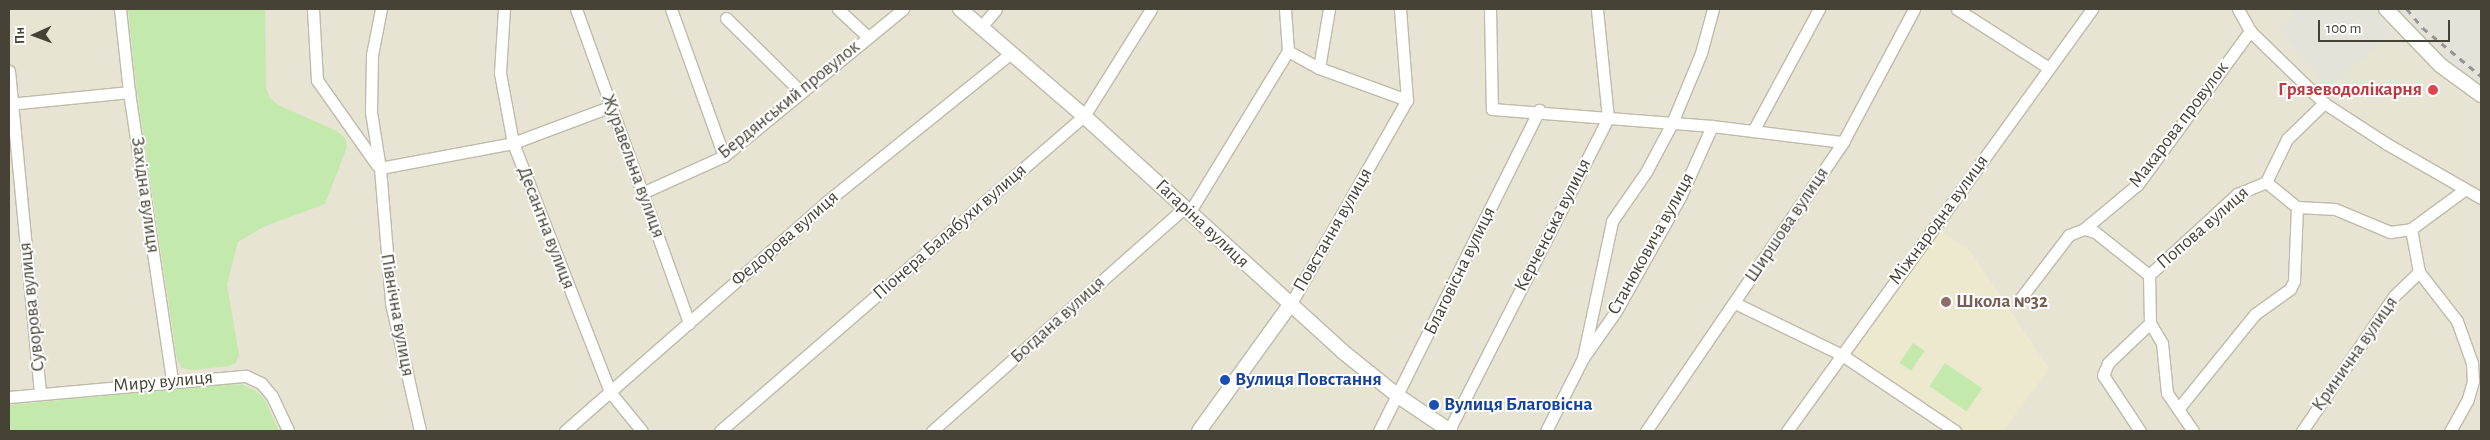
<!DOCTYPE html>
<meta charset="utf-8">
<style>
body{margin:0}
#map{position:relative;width:2490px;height:440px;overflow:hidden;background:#f3f1e5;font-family:"Alegreya Sans",sans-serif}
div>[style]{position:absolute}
.residential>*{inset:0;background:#e7e4d3}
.industrial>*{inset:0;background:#e5e2da}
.education>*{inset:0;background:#ede9cf}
.green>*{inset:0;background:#c4e9ad;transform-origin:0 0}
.roads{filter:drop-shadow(1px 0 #bfbba8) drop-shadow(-1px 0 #bfbba8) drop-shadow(0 1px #bfbba8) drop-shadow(0 -1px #bfbba8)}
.minor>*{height:11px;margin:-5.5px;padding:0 5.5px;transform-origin:5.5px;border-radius:5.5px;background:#fff}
.tertiary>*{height:14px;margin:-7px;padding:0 7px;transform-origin:7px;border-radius:7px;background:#fff}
.rail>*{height:2.5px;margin-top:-1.25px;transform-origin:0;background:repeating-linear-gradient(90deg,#959595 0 6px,transparent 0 12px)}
.dots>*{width:14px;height:14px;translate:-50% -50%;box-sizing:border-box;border:2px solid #fff;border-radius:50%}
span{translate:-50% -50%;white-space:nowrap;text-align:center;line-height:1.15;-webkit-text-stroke:4px #fff;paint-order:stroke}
.health-label{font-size:19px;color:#be3a42;font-weight:700}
.right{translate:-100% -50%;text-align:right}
.street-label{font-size:19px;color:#464235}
.education-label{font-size:19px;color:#785e54;font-weight:700}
.left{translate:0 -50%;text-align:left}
.transit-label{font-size:19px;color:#164399;font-weight:700}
.frame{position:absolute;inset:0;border:10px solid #464235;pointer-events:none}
.north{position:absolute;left:10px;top:10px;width:50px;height:50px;-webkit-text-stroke:4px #fff;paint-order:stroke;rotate:268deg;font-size:14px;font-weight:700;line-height:20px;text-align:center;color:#464235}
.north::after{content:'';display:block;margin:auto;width:18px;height:22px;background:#464235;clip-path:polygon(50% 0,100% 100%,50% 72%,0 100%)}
.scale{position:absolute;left:2318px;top:20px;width:132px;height:22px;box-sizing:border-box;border:2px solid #464235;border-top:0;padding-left:6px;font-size:15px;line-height:18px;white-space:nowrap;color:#464235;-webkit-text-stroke:4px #fff;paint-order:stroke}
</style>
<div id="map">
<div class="residential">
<div style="clip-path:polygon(9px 9px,954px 9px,1282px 303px,1201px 420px,1190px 431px,9px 431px)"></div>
<div style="clip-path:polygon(966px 9px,2379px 9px,2403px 38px,2437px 68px,2481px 101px,2481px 431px,1457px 431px,1400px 393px,1344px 348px)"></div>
<div style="clip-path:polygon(1292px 312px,1443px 431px,1208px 431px)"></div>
</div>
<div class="industrial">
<div style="clip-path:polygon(2289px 9px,2372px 9px,2393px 33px,2328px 88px,2279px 29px,2293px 17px)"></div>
<div style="clip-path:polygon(2393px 9px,2481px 9px,2481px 89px,2444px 61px)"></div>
</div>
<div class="education">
<div style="clip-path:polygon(1940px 230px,1970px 251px,2049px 369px,2003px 431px,1966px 431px,1851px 353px)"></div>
</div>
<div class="green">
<div style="clip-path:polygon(128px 9px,265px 9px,266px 88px,270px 98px,278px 105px,337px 131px,345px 138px,347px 147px,325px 204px,263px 227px,238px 242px,227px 285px,239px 355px,236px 363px,229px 366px,192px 370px,182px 368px,177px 359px,137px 92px)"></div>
<div style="left:1913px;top:343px;width:14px;height:24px;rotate:34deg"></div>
<div style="left:1945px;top:363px;width:45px;height:28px;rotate:34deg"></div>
<div style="clip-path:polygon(229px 384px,243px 385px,256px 391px,265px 400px,279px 431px,9px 431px,9px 405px)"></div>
</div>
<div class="roads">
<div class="minor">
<div style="left:120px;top:9px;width:83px;rotate:83.8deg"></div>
<div style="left:129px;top:92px;width:292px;rotate:81.5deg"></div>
<div style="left:313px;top:9px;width:71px;rotate:86.8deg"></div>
<div style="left:317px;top:80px;width:104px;rotate:54.8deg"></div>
<div style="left:381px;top:9px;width:47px;rotate:101.1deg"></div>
<div style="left:372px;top:55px;width:57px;rotate:91deg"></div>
<div style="left:371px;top:112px;width:57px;rotate:80.9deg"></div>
<div style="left:380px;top:168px;width:135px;rotate:85.3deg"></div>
<div style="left:391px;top:303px;width:131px;rotate:77.2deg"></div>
<div style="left:504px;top:9px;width:64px;rotate:93.6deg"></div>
<div style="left:500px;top:73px;width:71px;rotate:79.5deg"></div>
<div style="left:513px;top:143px;width:267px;rotate:68.7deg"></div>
<div style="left:610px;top:392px;width:50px;rotate:50.6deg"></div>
<div style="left:576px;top:9px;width:334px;rotate:70.2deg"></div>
<div style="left:671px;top:9px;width:156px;rotate:70.2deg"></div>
<div style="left:838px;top:9px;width:41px;rotate:43deg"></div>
<div style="left:1490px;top:9px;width:100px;rotate:88.9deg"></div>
<div style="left:1492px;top:109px;width:221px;rotate:4.4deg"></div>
<div style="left:1712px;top:126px;width:132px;rotate:7deg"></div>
<div style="left:1957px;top:9px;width:109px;rotate:32.7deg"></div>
<div style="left:2238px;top:9px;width:25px;rotate:61deg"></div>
<div style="left:2250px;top:31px;width:103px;rotate:44.2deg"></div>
<div style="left:2324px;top:103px;width:75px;rotate:33.1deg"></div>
<div style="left:2387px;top:144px;width:108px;rotate:29.9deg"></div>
<div style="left:726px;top:18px;width:105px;rotate:44.6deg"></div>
<div style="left:981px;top:27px;width:23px;rotate:-50deg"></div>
<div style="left:1288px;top:51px;width:35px;rotate:29deg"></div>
<div style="left:1319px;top:68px;width:94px;rotate:20deg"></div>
<div style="left:1319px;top:68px;width:60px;rotate:-80.4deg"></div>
<div style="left:9px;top:71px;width:324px;rotate:84.5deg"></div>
<div style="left:9px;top:104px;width:121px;rotate:-5.7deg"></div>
<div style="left:1753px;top:131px;width:139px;rotate:-61.6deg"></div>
<div style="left:380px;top:168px;width:135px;rotate:-10.6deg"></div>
<div style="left:513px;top:143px;width:106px;rotate:-20.5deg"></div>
<div style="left:2266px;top:182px;width:40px;rotate:39deg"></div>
<div style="left:2297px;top:207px;width:38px;rotate:3deg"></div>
<div style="left:2335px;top:209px;width:60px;rotate:22.7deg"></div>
<div style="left:2390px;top:232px;width:21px;rotate:-8deg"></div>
<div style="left:2411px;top:229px;width:66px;rotate:-36.3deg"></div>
<div style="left:2266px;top:182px;width:48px;rotate:-64deg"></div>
<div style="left:2287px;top:139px;width:52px;rotate:-44.2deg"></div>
<div style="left:642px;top:193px;width:90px;rotate:-24.3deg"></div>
<div style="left:724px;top:156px;width:232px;rotate:-39.4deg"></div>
<div style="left:1189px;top:213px;width:190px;rotate:-58.6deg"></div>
<div style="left:1288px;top:51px;width:42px;rotate:-94.1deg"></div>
<div style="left:2084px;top:229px;width:11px;rotate:15deg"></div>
<div style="left:2095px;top:232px;width:69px;rotate:38.5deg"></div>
<div style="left:2411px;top:229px;width:44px;rotate:79.5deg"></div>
<div style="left:2419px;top:272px;width:62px;rotate:52.2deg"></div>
<div style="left:2457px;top:321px;width:45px;rotate:70.3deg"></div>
<div style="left:2472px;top:363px;width:18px;rotate:87deg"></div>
<div style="left:2473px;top:381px;width:19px;rotate:106deg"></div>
<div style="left:2468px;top:399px;width:37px;rotate:119deg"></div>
<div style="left:2020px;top:299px;width:81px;rotate:-52.6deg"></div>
<div style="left:2069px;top:235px;width:16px;rotate:-22deg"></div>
<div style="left:2084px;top:229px;width:70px;rotate:-39.8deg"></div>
<div style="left:2138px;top:184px;width:190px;rotate:-53.8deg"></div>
<div style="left:1735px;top:303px;width:119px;rotate:25.9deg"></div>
<div style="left:1842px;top:355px;width:136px;rotate:33.9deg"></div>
<div style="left:1290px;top:305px;width:236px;rotate:-60.3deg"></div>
<div style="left:1407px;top:100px;width:91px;rotate:-94.4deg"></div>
<div style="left:2150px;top:323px;width:23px;rotate:59deg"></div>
<div style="left:2162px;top:343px;width:50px;rotate:84.3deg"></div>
<div style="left:2167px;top:393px;width:46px;rotate:55.6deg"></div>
<div style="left:1583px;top:358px;width:140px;rotate:-78deg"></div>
<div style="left:1612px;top:221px;width:60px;rotate:-55.2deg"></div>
<div style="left:1646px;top:172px;width:55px;rotate:-62deg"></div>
<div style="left:1672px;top:123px;width:76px;rotate:-67.5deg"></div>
<div style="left:1701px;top:53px;width:46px;rotate:-74.7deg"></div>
<div style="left:9px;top:397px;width:238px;rotate:-5.1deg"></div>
<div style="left:246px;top:376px;width:17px;rotate:25deg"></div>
<div style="left:261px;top:383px;width:17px;rotate:50deg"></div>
<div style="left:272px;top:396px;width:38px;rotate:65deg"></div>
<div style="left:2178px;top:409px;width:122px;rotate:-51deg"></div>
<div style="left:2255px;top:314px;width:43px;rotate:-35.5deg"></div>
<div style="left:2290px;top:289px;width:9px;rotate:-63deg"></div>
<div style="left:2294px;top:281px;width:74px;rotate:-87.7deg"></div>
<div style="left:1449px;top:430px;width:350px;rotate:-63deg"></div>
<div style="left:1608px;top:118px;width:110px;rotate:-95.8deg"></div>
<div style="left:565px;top:431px;width:346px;rotate:-41.2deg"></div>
<div style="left:825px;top:203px;width:239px;rotate:-38.9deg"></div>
<div style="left:720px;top:431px;width:481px;rotate:-40.9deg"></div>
<div style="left:1084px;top:116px;width:126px;rotate:-57.9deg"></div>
<div style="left:932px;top:431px;width:337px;rotate:-41.5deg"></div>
<div style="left:1379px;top:431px;width:359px;rotate:-63.5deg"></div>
<div style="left:1546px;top:431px;width:82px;rotate:-63.1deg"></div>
<div style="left:1583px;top:358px;width:57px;rotate:-54.9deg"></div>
<div style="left:1616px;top:311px;width:133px;rotate:-60.7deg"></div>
<div style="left:1681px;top:195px;width:76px;rotate:-65.8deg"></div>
<div style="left:1646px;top:431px;width:350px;rotate:-55.7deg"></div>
<div style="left:1843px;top:142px;width:151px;rotate:-61.9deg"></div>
<div style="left:1787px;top:431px;width:521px;rotate:-54.14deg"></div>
<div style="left:2140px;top:431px;width:67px;rotate:-123.5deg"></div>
<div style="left:2103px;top:375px;width:13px;rotate:-67deg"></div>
<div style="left:2108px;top:363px;width:58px;rotate:-43.6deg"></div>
<div style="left:2150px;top:323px;width:48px;rotate:-91.2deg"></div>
<div style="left:2149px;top:275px;width:120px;rotate:-42.6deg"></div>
<div style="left:2237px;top:194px;width:31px;rotate:-22deg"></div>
<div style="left:2302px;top:431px;width:163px;rotate:-55.7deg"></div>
<div style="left:2394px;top:296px;width:35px;rotate:-44deg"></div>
</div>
<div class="tertiary">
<div style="left:960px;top:9px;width:164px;rotate:40.8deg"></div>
<div style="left:1084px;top:116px;width:349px;rotate:42.3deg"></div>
<div style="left:1342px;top:351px;width:72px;rotate:38.8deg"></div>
<div style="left:1398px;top:396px;width:63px;rotate:33.9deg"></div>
<div style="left:2386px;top:9px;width:78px;rotate:46deg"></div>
<div style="left:2440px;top:65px;width:51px;rotate:36.2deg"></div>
<div style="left:1199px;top:431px;width:155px;rotate:-54.2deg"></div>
</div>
</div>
<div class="rail">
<div style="left:2407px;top:9px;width:25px;rotate:50deg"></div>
<div style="left:2423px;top:28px;width:75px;rotate:39.6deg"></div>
</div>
<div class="dots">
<div style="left:2433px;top:90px;background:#e0444e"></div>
<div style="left:1946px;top:302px;background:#8d6e63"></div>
<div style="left:1225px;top:380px;background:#1a4fb4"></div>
<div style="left:1434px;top:405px;background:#1a4fb4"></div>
</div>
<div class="health-label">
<span class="right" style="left:2422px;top:90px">Грязеводолікарня</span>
</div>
<div class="street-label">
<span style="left:789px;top:100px;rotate:-39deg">Бердянський провулок</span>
<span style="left:2179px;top:125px;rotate:-53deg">Макарова провулок</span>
<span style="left:633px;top:166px;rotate:70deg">Журавельна вулиця</span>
<span style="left:145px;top:195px;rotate:82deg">Західна вулиця</span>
<span style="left:1939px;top:220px;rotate:-54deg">Міжнародна вулиця</span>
<span style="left:1202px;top:224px;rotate:43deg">Гагаріна вулиця</span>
<span style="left:1553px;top:225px;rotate:-63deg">Керченська вулиця</span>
<span style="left:1787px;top:225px;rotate:-56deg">Ширшова вулиця</span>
<span style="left:546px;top:228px;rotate:69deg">Десантна вулиця</span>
<span style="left:2203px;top:228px;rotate:-41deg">Попова вулиця</span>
<span style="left:1333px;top:230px;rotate:-60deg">Повстання вулиця</span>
<span style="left:950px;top:232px;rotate:-41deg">Піонера Балабухи вулиця</span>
<span style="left:785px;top:239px;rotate:-41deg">Федорова вулиця</span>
<span style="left:1651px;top:244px;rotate:-61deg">Станюковича вулиця</span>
<span style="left:1460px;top:271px;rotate:-64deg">Благовісна вулиця</span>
<span style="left:32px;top:307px;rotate:-96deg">Суворова вулиця</span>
<span style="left:397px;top:315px;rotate:80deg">Північна вулиця</span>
<span style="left:1058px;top:320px;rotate:-42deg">Богдана вулиця</span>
<span style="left:2355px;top:354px;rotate:-55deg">Кринична вулиця</span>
<span style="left:163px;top:382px;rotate:-5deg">Миру вулиця</span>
</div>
<div class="education-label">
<span class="left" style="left:1956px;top:302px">Школа №32</span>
</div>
<div class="transit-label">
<span class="left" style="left:1235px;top:380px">Вулиця Повстання</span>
<span class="left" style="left:1444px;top:405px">Вулиця Благовісна</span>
</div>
<div class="frame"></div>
<div class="north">Пн</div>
<div class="scale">100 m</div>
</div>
